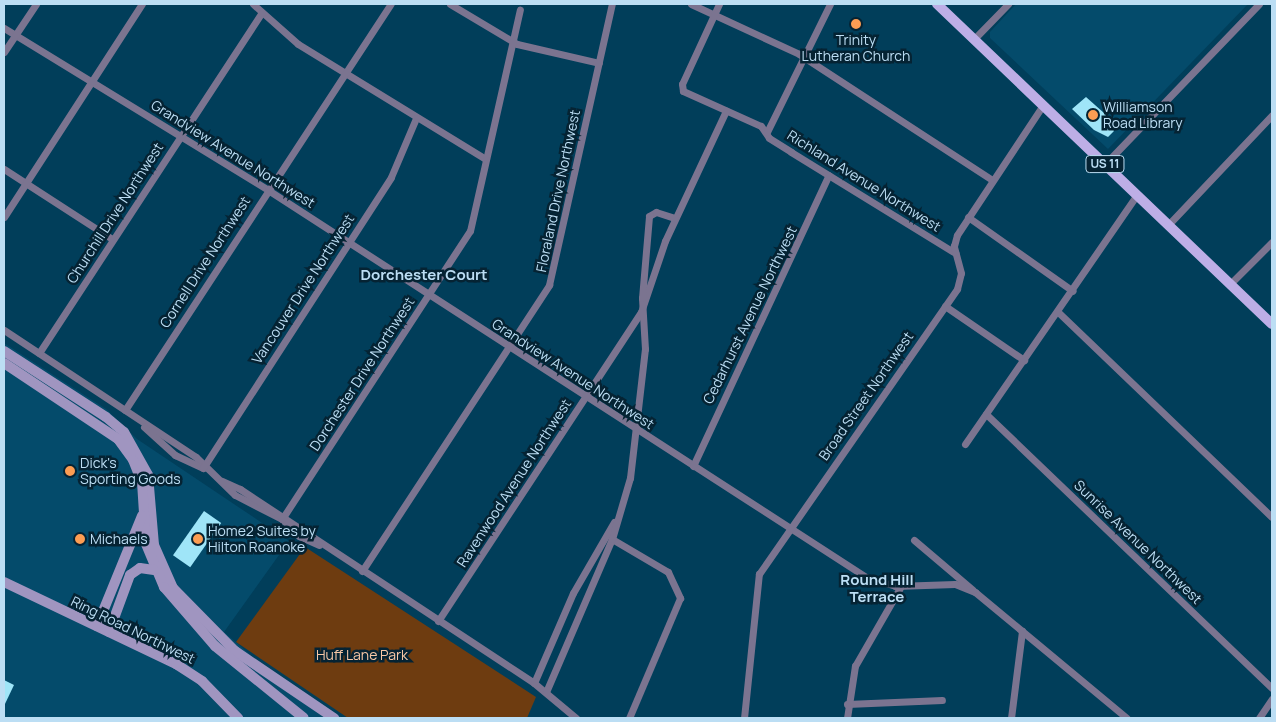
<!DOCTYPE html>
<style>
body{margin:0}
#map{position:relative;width:1276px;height:722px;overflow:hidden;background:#013e5a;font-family:Manrope,sans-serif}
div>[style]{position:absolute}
.built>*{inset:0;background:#044b6b}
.green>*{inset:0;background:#6e3c10}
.building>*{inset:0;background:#9fe5f8;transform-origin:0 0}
.street>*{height:7px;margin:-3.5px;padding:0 3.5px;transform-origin:3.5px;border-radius:3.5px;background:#7b7490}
.secondary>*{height:10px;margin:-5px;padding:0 5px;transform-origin:5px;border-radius:5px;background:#a095c0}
.primary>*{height:10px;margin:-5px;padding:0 5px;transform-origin:5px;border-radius:5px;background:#bdaee6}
.dots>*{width:14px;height:14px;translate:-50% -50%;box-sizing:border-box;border:2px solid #052333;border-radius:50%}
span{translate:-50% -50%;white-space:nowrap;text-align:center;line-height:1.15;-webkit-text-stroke:5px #052333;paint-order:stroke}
.shield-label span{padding:1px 4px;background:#052333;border:1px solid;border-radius:4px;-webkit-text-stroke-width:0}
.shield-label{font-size:12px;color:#bcdef4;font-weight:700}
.poi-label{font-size:14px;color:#bcdef4}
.left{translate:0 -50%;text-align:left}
.street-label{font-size:14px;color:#bcdef4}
.park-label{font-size:14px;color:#f8c8a6}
.neighbourhood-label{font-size:15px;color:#bcdef4;font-weight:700}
.frame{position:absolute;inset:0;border:5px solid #bcdef4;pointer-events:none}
</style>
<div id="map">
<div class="built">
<div style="clip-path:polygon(1016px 4px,1248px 4px,1108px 149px,990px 38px,990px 32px)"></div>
<div style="clip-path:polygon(4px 343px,106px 409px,137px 439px,289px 541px,224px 632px,261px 664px,343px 718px,4px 718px)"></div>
</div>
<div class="green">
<div style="clip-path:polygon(305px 547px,536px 697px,527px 718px,348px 718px,236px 642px)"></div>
</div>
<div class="building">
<div style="clip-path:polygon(1086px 97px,1113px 121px,1110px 124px,1114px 131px,1108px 137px,1094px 130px,1072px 109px)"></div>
<div style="left:204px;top:511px;width:21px;height:54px;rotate:35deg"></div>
<div style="clip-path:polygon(4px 680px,14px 685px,4px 706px)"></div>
</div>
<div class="street">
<div style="left:253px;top:4px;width:60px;rotate:41.6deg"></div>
<div style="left:298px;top:44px;width:220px;rotate:31.5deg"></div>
<div style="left:450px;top:4px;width:78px;rotate:30.8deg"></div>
<div style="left:517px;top:44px;width:84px;rotate:13deg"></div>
<div style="left:691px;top:4px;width:119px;rotate:24.8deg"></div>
<div style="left:799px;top:54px;width:230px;rotate:33.1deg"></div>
<div style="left:719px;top:4px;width:88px;rotate:114.8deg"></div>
<div style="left:682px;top:84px;width:7px;rotate:82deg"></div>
<div style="left:683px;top:91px;width:85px;rotate:24.2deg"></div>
<div style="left:761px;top:126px;width:14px;rotate:56deg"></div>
<div style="left:769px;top:138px;width:26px;rotate:32deg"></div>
<div style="left:791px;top:152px;width:193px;rotate:31.6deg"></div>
<div style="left:4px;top:28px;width:310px;rotate:31.5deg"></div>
<div style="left:268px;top:190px;width:712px;rotate:32.91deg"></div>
<div style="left:866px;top:577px;width:30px;rotate:17deg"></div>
<div style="left:895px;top:586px;width:60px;rotate:-1.9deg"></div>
<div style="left:955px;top:584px;width:22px;rotate:22deg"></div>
<div style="left:975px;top:592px;width:197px;rotate:39.7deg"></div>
<div style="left:974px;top:39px;width:49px;rotate:-45.8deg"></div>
<div style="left:4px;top:52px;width:58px;rotate:-56.3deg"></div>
<div style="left:767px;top:132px;width:143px;rotate:-63.8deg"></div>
<div style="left:1105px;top:164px;width:222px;rotate:-46.1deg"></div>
<div style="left:4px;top:169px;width:129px;rotate:32.9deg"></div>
<div style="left:4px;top:217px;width:254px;rotate:-57.1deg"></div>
<div style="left:968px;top:217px;width:128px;rotate:35.2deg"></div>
<div style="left:1168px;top:225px;width:151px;rotate:-46.6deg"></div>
<div style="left:1230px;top:284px;width:59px;rotate:-45deg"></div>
<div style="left:945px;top:306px;width:96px;rotate:34.4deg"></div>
<div style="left:1058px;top:312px;width:296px;rotate:43.8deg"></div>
<div style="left:4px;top:330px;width:230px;rotate:33.5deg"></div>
<div style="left:196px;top:457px;width:54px;rotate:44.3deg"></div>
<div style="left:235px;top:495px;width:53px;rotate:27.1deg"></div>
<div style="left:282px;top:519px;width:24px;rotate:45deg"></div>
<div style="left:299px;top:536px;width:22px;rotate:24deg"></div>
<div style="left:39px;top:353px;width:407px;rotate:-56.8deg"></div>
<div style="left:125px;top:410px;width:485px;rotate:-56.8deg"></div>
<div style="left:986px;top:414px;width:396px;rotate:43.8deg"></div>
<div style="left:144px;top:427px;width:42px;rotate:42.1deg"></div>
<div style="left:175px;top:455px;width:31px;rotate:25deg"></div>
<div style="left:965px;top:444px;width:303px;rotate:-55.4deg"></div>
<div style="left:693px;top:466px;width:321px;rotate:-65deg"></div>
<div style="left:203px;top:468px;width:346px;rotate:-57.1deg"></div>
<div style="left:391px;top:177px;width:64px;rotate:-67deg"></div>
<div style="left:222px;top:481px;width:20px;rotate:24deg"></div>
<div style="left:240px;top:489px;width:352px;rotate:33.4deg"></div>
<div style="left:534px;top:683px;width:55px;rotate:39.8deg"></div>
<div style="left:282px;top:519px;width:344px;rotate:-56.9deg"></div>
<div style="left:470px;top:231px;width:227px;rotate:-77.3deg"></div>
<div style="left:612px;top:539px;width:65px;rotate:30.5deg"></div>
<div style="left:668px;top:572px;width:29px;rotate:65deg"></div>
<div style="left:680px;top:598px;width:130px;rotate:113deg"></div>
<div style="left:914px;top:540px;width:77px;rotate:40.3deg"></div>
<div style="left:362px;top:571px;width:342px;rotate:-56.8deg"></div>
<div style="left:549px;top:285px;width:288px;rotate:-77.4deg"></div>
<div style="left:438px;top:621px;width:370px;rotate:-56.7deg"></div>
<div style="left:641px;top:312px;width:75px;rotate:-71.3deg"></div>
<div style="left:665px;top:241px;width:144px;rotate:-64.9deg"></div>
<div style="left:534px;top:683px;width:98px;rotate:-66.6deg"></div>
<div style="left:573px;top:593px;width:82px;rotate:-60deg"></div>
<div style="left:546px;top:692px;width:167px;rotate:-66.7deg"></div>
<div style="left:612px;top:539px;width:64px;rotate:-73.6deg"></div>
<div style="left:630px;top:478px;width:130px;rotate:-83.4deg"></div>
<div style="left:645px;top:349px;width:51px;rotate:-93.4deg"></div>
<div style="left:642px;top:298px;width:82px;rotate:-85.1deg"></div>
<div style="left:649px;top:216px;width:8px;rotate:-30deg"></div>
<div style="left:656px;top:212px;width:20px;rotate:18deg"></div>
<div style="left:847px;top:704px;width:95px;rotate:-2.4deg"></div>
<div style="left:744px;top:718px;width:145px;rotate:-84.1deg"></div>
<div style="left:759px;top:574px;width:347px;rotate:-55.2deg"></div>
<div style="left:957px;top:289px;width:16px;rotate:-76deg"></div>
<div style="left:961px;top:273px;width:28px;rotate:-105deg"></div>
<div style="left:954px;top:246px;width:11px;rotate:-75deg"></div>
<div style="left:957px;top:235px;width:156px;rotate:-56.5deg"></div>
<div style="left:847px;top:718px;width:53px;rotate:-81.3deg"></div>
<div style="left:855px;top:666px;width:92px;rotate:-60.1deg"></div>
<div style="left:1011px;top:718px;width:88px;rotate:-82.8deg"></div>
<div style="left:1259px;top:718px;width:23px;rotate:-56deg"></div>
</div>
<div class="secondary">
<div style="left:4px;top:351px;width:121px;rotate:32.9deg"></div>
<div style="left:106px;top:417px;width:23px;rotate:40deg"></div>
<div style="left:124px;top:432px;width:49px;rotate:60.8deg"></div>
<div style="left:148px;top:475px;width:70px;rotate:85.1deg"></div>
<div style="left:154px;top:545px;width:47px;rotate:66.2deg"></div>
<div style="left:173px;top:588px;width:88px;rotate:45.5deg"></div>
<div style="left:235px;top:651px;width:120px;rotate:34.1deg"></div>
<div style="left:4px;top:363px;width:137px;rotate:33.7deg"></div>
<div style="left:118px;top:439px;width:26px;rotate:54deg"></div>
<div style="left:133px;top:460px;width:24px;rotate:68deg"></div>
<div style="left:142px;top:482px;width:62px;rotate:86.3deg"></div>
<div style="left:146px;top:544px;width:47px;rotate:67.3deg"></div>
<div style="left:164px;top:587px;width:78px;rotate:49.2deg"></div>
<div style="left:215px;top:646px;width:114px;rotate:39deg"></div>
<div style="left:4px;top:582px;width:191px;rotate:25.5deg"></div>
<div style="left:176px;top:664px;width:31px;rotate:33deg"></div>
<div style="left:202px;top:681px;width:52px;rotate:45.8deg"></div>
<div style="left:97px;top:626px;width:119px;rotate:-67.8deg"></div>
<div style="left:109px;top:632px;width:61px;rotate:-69.8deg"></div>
<div style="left:130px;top:575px;width:12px;rotate:-35deg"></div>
<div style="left:140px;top:568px;width:14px;rotate:8deg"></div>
</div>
<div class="primary">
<div style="left:937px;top:4px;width:463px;rotate:43.7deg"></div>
</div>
<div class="dots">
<div style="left:856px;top:24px;background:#fc9d53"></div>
<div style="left:1093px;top:115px;background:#fc9d53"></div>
<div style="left:70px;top:471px;background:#fc9d53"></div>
<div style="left:80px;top:539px;background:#fc9d53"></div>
<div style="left:198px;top:539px;background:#fc9d53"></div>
</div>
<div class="shield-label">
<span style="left:1105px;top:164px">US 11</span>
</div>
<div class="poi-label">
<span style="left:856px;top:48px">Trinity<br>Lutheran Church</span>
<span class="left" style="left:1103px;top:115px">Williamson<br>Road Library</span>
<span class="left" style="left:80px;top:471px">Dick's<br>Sporting Goods</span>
<span class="left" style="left:208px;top:539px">Home2 Suites by<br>Hilton Roanoke</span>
<span class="left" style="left:90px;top:539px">Michaels</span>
</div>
<div class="street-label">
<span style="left:233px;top:154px;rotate:32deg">Grandview Avenue Northwest</span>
<span style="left:864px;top:181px;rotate:32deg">Richland Avenue Northwest</span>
<span style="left:558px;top:191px;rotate:-78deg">Floraland Drive Northwest</span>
<span style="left:115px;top:213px;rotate:-57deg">Churchill Drive Northwest</span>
<span style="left:205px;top:262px;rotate:-57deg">Cornell Drive Northwest</span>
<span style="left:303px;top:289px;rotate:-57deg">Vancouver Drive Northwest</span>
<span style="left:750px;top:315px;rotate:-64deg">Cedarhurst Avenue Northwest</span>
<span style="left:362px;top:374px;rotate:-57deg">Dorchester Drive Northwest</span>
<span style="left:573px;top:374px;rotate:33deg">Grandview Avenue Northwest</span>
<span style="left:866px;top:396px;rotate:-55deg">Broad Street Northwest</span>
<span style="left:514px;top:483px;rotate:-57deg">Ravenwood Avenue Northwest</span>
<span style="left:1138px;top:542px;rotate:44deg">Sunrise Avenue Northwest</span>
<span style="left:133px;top:630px;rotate:26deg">Ring Road Northwest</span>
</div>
<div class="park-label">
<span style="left:362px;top:655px">Huff Lane Park</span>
</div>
<div class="neighbourhood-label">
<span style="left:424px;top:275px">Dorchester Court</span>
<span style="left:877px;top:588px">Round Hill<br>Terrace</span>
</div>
<div class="frame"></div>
</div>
